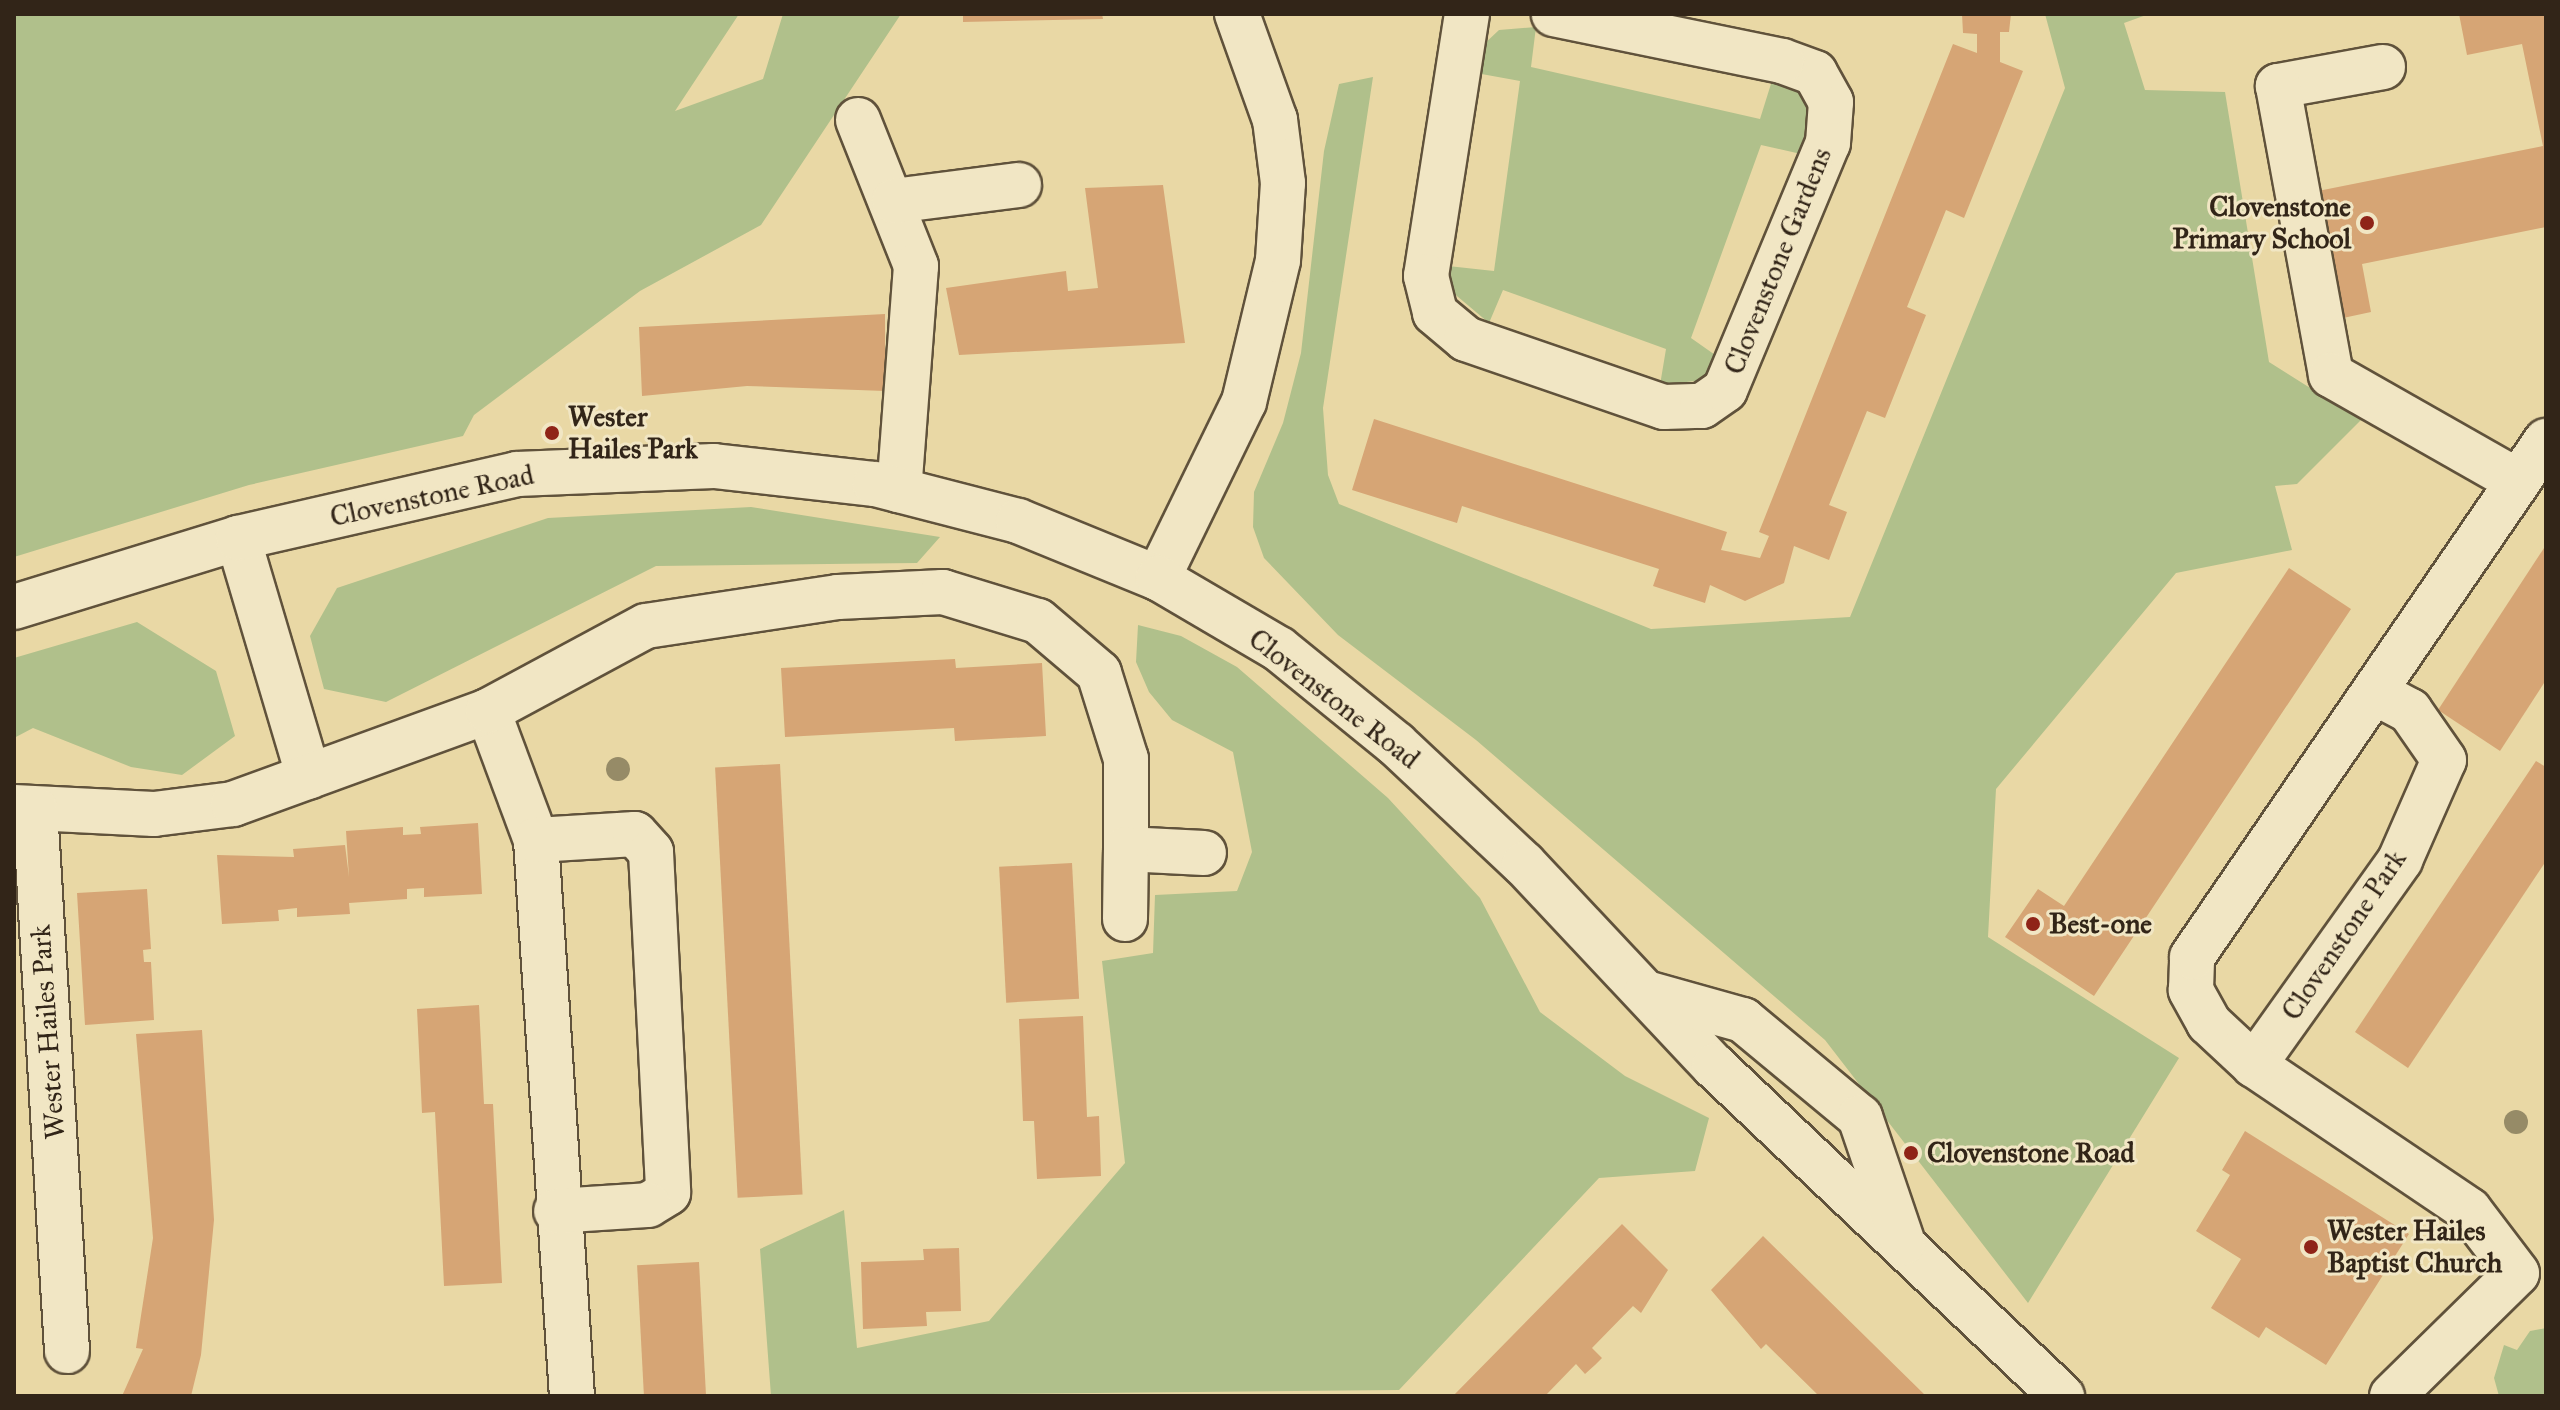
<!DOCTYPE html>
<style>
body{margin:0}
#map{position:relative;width:2560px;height:1410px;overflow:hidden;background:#e9d8a5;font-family:"IM FELL Great Primer",serif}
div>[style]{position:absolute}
.green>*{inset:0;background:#b0c08b}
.building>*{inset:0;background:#d6a575;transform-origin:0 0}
.roads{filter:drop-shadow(2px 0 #60523b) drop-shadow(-2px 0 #60523b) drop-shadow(0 2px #60523b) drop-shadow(0 -2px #60523b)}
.minor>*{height:44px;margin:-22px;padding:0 22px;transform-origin:22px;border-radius:22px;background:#f1e6c4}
.trees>*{width:24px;height:24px;margin:-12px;border-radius:50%;background:#968b67}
.dots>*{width:22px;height:22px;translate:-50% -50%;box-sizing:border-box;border:4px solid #f1e6c4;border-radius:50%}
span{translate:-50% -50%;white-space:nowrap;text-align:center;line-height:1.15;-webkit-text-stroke:6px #f1e6c4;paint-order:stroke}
.poi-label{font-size:28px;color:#322518;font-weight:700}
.right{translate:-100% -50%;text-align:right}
.left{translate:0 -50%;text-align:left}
.street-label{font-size:28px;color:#322518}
.frame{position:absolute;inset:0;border:16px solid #322518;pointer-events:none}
</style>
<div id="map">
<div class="green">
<div style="clip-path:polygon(14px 14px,739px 14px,675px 111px,763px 79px,783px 14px,901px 14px,761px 225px,640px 291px,474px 415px,463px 436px,249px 485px,14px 557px)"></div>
<div style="clip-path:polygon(2045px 14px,2149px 14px,2124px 23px,2145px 90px,2225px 92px,2269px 362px,2361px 420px,2297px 484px,2275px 486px,2292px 550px,2176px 573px,1996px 789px,1988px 937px,2179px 1058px,2028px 1303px,1825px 1040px,1476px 740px,1338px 635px,1264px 558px,1253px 527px,1254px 492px,1283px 423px,1301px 353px,1324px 151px,1339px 84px,1373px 77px,1323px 408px,1328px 475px,1339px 504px,1651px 629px,1850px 617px,2065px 88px)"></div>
<div style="clip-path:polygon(1536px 27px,1531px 67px,1760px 119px,1775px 71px,1806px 93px,1812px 124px,1801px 154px,1761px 145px,1691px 338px,1718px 357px,1704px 380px,1660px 385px,1666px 349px,1503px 290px,1489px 323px,1451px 291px,1448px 266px,1494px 271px,1520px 81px,1476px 73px,1481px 47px,1499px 30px)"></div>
<div style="clip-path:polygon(751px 507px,940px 537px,917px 563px,656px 566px,386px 702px,324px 689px,310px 636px,337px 588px,548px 518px)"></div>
<div style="clip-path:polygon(137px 622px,216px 671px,235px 736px,182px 775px,131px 767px,33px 728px,14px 738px,14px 658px)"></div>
<div style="clip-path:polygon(1138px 625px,1181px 636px,1237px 667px,1388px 798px,1480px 898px,1540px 1012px,1625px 1076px,1709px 1118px,1695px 1171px,1599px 1178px,1399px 1390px,771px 1396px,760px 1249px,844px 1210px,857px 1348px,989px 1321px,1125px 1163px,1102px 961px,1153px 953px,1155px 895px,1237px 891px,1252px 852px,1233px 752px,1172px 720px,1149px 692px,1136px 662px)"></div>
<div style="clip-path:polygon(2546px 1328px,2546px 1396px,2499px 1396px,2494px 1378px,2504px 1345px,2517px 1350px,2530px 1331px)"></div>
</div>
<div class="building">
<div style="clip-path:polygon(963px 14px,1102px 14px,1103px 19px,963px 22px)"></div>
<div style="clip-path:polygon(1962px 14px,2011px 14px,2009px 32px,2000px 32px,2000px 62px,2023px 71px,1964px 218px,1946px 210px,1907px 307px,1926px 315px,1885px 418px,1867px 411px,1829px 505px,1847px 512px,1829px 560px,1794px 546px,1784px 583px,1745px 601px,1710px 585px,1705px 603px,1653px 586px,1659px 569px,1462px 506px,1457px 523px,1352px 490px,1374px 419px,1727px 532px,1721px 550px,1760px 558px,1769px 536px,1759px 532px,1953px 44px,1977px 53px,1977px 34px,1963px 33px)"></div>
<div style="clip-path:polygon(2459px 14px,2546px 14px,2546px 227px,2362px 264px,2371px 312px,2343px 318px,2318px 191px,2543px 146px,2522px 44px,2467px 55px)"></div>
<div style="clip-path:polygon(1163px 185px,1185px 343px,959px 355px,946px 288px,1066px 271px,1068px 291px,1098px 288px,1085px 188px)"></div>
<div style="clip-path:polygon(885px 314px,885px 391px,747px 386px,642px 396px,639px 327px)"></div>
<div style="clip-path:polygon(2546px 545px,2546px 680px,2500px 751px,2438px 710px)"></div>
<div style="clip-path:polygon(2289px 568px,2351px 609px,2094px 996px,2005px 937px,2038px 889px,2064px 906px)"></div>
<div style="clip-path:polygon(955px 659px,956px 668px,1042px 663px,1046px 736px,955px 741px,954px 728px,785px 737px,781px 668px)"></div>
<div style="clip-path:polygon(2536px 761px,2546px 767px,2546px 861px,2408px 1068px,2355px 1032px)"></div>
<div style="left:780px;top:764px;width:431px;height:65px;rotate:87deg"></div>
<div style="clip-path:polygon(478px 823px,482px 894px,424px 897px,424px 888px,407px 889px,407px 899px,349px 903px,350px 914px,297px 917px,297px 908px,278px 910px,279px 921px,222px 924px,217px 855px,294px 857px,293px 849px,345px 845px,349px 877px,346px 831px,403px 827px,403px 835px,421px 834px,420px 827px)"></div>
<div style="left:1072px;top:863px;width:136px;height:73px;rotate:87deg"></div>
<div style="clip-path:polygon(147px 889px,151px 949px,143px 950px,144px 962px,151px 962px,154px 1020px,85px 1025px,77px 893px)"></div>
<div style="clip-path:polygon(479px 1005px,484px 1104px,493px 1104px,502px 1283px,444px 1286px,435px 1112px,422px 1113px,417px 1009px)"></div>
<div style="clip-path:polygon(1083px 1016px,1087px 1117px,1099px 1116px,1101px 1176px,1037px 1179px,1034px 1121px,1023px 1121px,1019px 1019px)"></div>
<div style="clip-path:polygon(202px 1030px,214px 1220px,201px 1355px,191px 1396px,122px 1396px,143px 1349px,136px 1348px,153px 1238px,136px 1034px)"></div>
<div style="clip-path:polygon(2245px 1131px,2409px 1234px,2326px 1365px,2266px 1327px,2259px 1338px,2211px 1308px,2241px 1259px,2196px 1231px,2230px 1175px,2222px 1170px)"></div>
<div style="clip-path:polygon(1622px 1224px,1668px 1270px,1641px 1313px,1633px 1306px,1592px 1348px,1602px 1358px,1595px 1365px,1585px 1374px,1576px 1364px,1545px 1396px,1453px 1396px)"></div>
<div style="clip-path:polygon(1763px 1236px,1926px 1396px,1819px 1396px,1766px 1344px,1761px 1349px,1711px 1290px)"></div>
<div style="clip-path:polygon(959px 1248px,961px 1311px,926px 1312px,927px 1326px,863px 1329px,861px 1262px,924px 1260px,923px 1249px)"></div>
<div style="left:699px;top:1262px;width:134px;height:62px;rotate:87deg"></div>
</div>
<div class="roads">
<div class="minor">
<div style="left:1467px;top:14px;width:265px;rotate:98.9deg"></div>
<div style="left:1426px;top:276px;width:38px;rotate:76deg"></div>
<div style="left:1435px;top:313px;width:40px;rotate:40deg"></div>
<div style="left:1466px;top:339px;width:209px;rotate:19deg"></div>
<div style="left:1664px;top:407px;width:38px;rotate:-2deg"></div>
<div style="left:1702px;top:406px;width:28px;rotate:-35deg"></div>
<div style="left:1725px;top:390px;width:268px;rotate:-67.4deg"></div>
<div style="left:1828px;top:143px;width:41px;rotate:-85.8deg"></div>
<div style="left:1831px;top:102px;width:33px;rotate:-119deg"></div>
<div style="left:1815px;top:73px;width:35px;rotate:-160deg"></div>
<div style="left:1782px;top:61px;width:233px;rotate:-168.4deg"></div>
<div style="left:2383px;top:67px;width:107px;rotate:169.7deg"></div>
<div style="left:2278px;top:86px;width:294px;rotate:79.6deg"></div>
<div style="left:2331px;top:375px;width:213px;rotate:29.6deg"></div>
<div style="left:858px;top:120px;width:157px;rotate:68.3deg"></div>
<div style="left:916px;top:266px;width:225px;rotate:94.3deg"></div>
<div style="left:894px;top:201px;width:126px;rotate:-7.3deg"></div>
<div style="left:238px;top:538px;width:249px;rotate:73.5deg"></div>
<div style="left:1158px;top:578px;width:196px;rotate:-64deg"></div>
<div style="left:1244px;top:402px;width:146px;rotate:-76.5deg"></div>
<div style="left:1278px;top:260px;width:77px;rotate:-86.3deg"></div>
<div style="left:1283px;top:183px;width:64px;rotate:-97.2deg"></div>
<div style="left:1275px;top:120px;width:113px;rotate:-109.7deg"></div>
<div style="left:14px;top:607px;width:234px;rotate:-17.1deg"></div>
<div style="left:238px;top:538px;width:286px;rotate:-12.9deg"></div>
<div style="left:517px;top:474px;width:197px;rotate:-2.3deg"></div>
<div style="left:714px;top:466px;width:162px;rotate:6.4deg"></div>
<div style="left:875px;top:484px;width:148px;rotate:14.5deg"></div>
<div style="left:1018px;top:521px;width:151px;rotate:22.2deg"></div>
<div style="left:1158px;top:578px;width:140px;rotate:30.4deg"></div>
<div style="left:1279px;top:649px;width:151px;rotate:39.1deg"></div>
<div style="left:1396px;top:744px;width:175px;rotate:43.2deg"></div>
<div style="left:1524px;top:864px;width:277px;rotate:46.8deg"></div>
<div style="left:1714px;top:1066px;width:480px;rotate:43.5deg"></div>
<div style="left:488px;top:711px;width:138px;rotate:69.6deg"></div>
<div style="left:536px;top:840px;width:557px;rotate:86.3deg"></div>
<div style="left:14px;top:807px;width:140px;rotate:2.9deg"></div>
<div style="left:154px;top:814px;width:80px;rotate:-7.2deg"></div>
<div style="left:233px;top:804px;width:271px;rotate:-20deg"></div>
<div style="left:488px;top:711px;width:179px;rotate:-28.3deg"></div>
<div style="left:646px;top:626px;width:194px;rotate:-8.6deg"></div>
<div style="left:838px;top:597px;width:105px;rotate:-2.7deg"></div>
<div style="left:943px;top:592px;width:99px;rotate:17deg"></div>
<div style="left:1038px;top:621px;width:80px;rotate:40.4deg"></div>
<div style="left:1099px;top:673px;width:90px;rotate:72.6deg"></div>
<div style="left:1126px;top:759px;width:90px;rotate:90deg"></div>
<div style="left:1126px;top:849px;width:78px;rotate:2.9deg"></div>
<div style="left:35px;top:809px;width:543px;rotate:86.62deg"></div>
<div style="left:536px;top:840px;width:99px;rotate:-3.5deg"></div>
<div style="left:635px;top:834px;width:24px;rotate:48deg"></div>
<div style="left:651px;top:852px;width:341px;rotate:87.1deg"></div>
<div style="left:668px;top:1193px;width:23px;rotate:149deg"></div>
<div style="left:648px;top:1205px;width:92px;rotate:176.3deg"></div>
<div style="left:1125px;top:919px;width:70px;rotate:-89.2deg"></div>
<div style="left:1646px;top:993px;width:101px;rotate:15.6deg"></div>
<div style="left:1743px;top:1020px;width:152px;rotate:39.7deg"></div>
<div style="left:1860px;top:1117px;width:133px;rotate:71.2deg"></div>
<div style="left:2254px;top:1065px;width:252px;rotate:-54.5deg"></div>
<div style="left:2400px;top:860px;width:109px;rotate:-66.3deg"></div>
<div style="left:2444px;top:760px;width:60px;rotate:-124.8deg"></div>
<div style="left:2410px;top:711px;width:40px;rotate:-152deg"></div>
<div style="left:2517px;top:1273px;width:79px;rotate:-127.3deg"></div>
<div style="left:2469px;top:1210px;width:259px;rotate:-146deg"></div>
<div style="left:2254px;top:1065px;width:62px;rotate:-137deg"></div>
<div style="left:2209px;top:1023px;width:38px;rotate:-119deg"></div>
<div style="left:2191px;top:990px;width:33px;rotate:-88deg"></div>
<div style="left:2192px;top:957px;width:626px;rotate:-55.55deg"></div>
<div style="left:2392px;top:1396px;width:175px;rotate:-44.5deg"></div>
</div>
</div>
<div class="trees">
<div style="left:618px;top:769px"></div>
<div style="left:2516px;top:1122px"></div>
</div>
<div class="dots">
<div style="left:2367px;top:223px;background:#8f2418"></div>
<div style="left:552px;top:433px;background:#8f2418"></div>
<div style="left:2033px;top:924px;background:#8f2418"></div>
<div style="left:1911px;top:1153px;background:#8f2418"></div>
<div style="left:2311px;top:1247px;background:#8f2418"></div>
</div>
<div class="poi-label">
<span class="right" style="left:2351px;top:223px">Clovenstone<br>Primary School</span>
<span class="left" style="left:568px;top:433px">Wester<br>Hailes Park</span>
<span class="left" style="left:2049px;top:924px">Best-one</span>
<span class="left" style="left:1927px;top:1153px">Clovenstone Road</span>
<span class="left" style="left:2327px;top:1247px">Wester Hailes<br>Baptist Church</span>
</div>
<div class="street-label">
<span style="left:1778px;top:261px;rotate:-68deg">Clovenstone Gardens</span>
<span style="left:432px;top:496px;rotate:-12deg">Clovenstone Road</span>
<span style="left:1334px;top:699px;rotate:38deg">Clovenstone Road</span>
<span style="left:2344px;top:935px;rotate:-56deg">Clovenstone Park</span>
<span style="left:48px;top:1032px;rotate:-94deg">Wester Hailes Park</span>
</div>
<div class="frame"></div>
</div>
